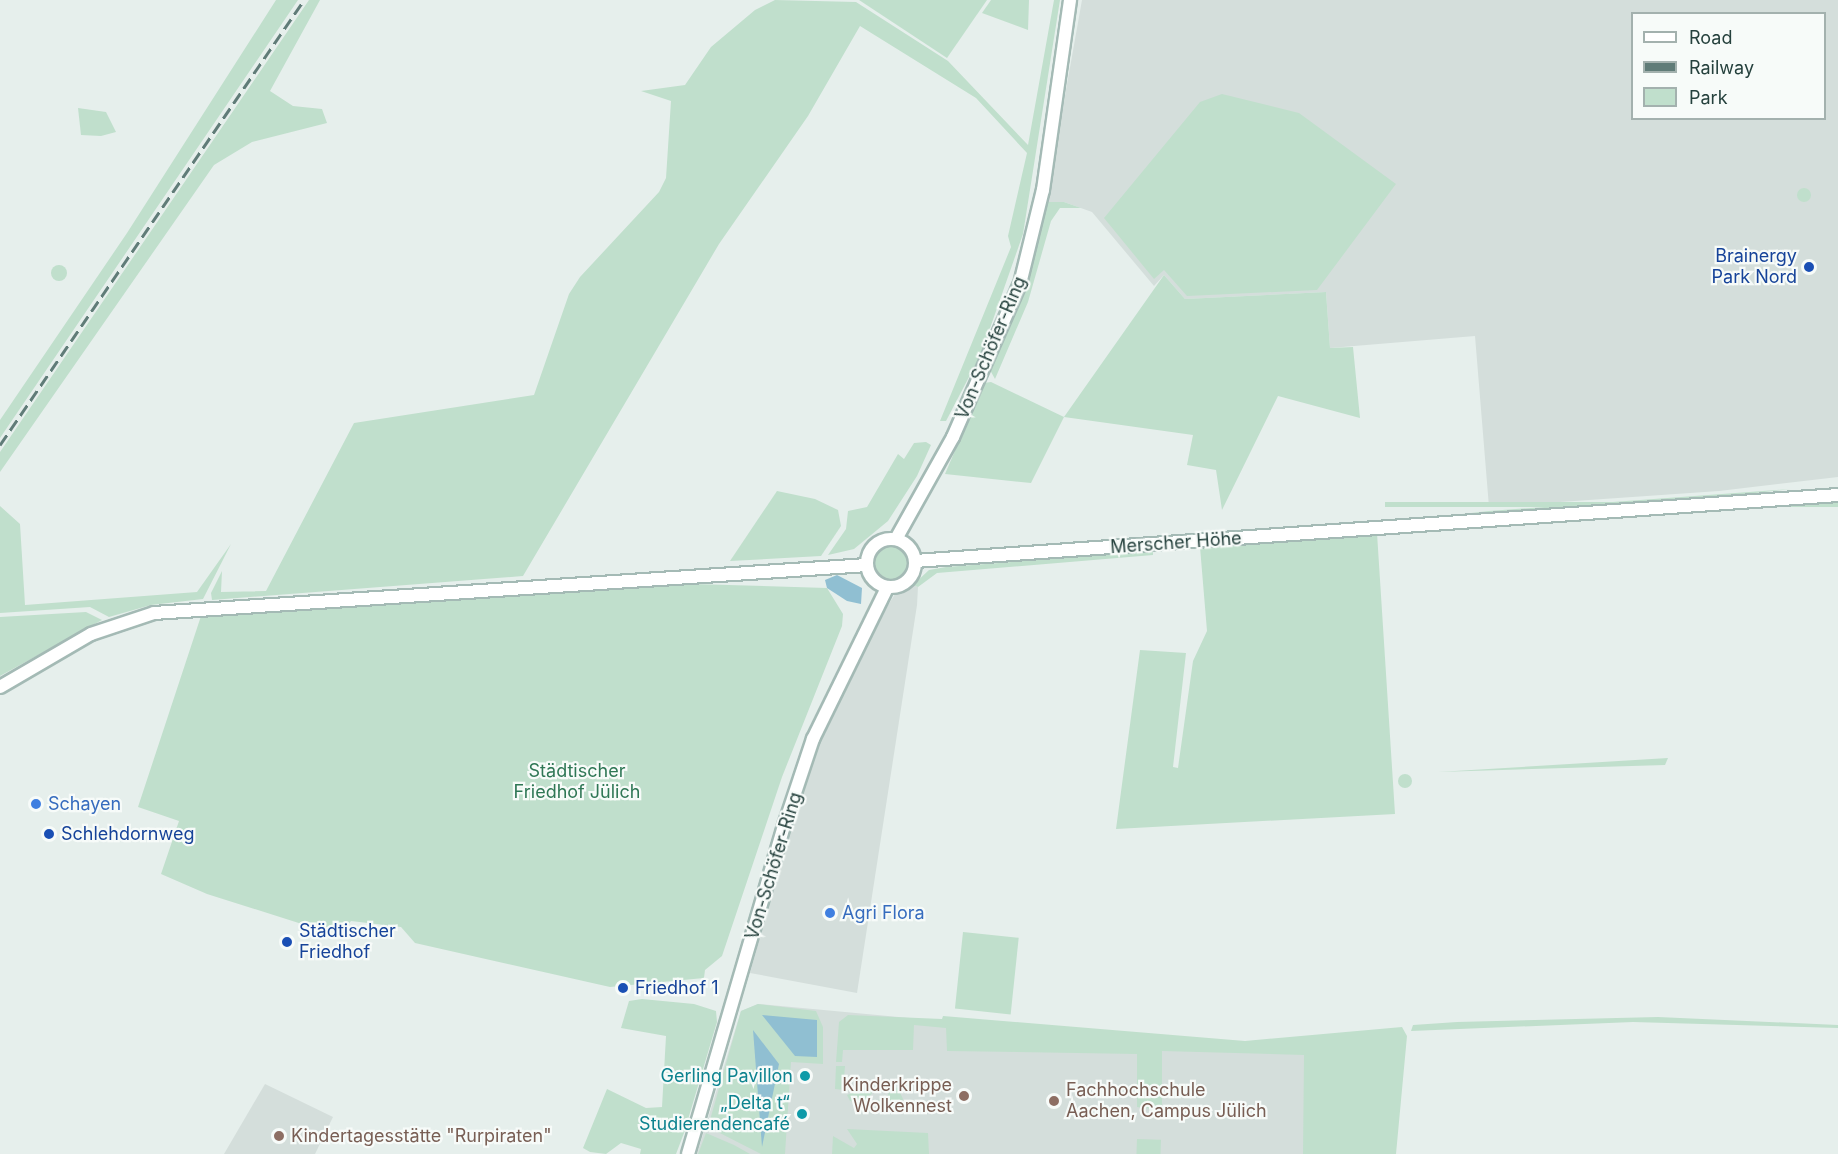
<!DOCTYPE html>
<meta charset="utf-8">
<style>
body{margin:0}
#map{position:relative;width:1838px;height:1154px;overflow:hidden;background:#e6efec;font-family:Inter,sans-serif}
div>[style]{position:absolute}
.built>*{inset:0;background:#d4dedb}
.green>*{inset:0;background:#c0dfcc;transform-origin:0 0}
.round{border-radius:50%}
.water>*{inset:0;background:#90bfd2}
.roads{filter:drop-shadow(2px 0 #a4bab5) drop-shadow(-2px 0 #a4bab5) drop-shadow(0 2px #a4bab5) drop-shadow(0 -2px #a4bab5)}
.secondary>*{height:12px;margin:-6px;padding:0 6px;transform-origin:6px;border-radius:6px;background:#fff}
.secondary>.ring{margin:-6px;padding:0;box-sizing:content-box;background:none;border:12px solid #fff;border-radius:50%}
.rail>*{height:3px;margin-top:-1.5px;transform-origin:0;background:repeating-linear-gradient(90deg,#607c78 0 12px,transparent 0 18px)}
.dots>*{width:16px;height:16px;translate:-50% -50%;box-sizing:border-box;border:3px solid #f7fbf9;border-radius:50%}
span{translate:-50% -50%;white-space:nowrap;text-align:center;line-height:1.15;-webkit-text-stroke:4.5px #f7fbf9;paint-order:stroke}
.transit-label{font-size:18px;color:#164399}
.right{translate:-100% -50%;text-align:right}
.left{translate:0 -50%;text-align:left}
.street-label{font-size:18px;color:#25413d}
.park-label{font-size:18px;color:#2f7755}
.shop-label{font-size:18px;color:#366cbe}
.culture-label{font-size:18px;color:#0d838f}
.education-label{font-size:18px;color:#785e54}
.legend{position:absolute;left:1631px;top:12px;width:195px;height:108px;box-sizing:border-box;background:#f7fbf9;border:2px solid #a3b1ae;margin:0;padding:8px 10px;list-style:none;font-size:18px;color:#25413d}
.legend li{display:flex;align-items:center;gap:12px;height:30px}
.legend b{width:30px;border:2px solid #a3b1ae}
</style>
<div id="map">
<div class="built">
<div style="clip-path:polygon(evenodd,1082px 0,1838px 0,1838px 477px,1719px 491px,1489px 507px,1475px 336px,1330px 348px,1326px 292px,1185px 299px,1164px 275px,1154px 286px,1092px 212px,1064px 202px,1046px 202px,1082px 0,1632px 14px,1824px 14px,1824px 118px,1632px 118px,1632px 14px)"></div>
<div style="clip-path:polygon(913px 585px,918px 587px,917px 605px,857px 993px,750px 973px,799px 796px,816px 750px,884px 612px,895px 594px)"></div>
<div style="clip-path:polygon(758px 1004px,1244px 1049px,1401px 1035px,1392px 1154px,697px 1154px,741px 1011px)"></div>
<div style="clip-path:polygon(265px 1084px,333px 1117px,315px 1154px,224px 1154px)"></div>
</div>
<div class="green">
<div style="clip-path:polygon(276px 0,298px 0,0 438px,0 420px,127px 233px)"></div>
<div style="clip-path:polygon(309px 0,320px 0,270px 91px,293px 106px,322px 109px,327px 123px,252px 142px,214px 165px,0 472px,0 452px)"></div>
<div style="clip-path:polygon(775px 0,856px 2px,948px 61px,1028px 145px,1054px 0,1060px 0,1023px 234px,981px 354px,946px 421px,940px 421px,1011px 247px,1008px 236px,1027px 153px,976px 98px,860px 26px,808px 116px,719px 244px,523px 576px,212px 600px,211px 593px,222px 571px,221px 592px,266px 591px,354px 423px,534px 395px,569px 294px,580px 277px,659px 192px,666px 178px,671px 101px,641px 91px,685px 85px,711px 47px,755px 10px)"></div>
<div style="clip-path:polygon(859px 0,987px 0,947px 58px)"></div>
<div style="clip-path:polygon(991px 0,1029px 0,1028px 30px,982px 13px)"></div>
<div style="clip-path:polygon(1222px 94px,1299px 113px,1396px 184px,1317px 290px,1187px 296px,1164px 270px,1154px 279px,1104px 218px,1200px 102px)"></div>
<div style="clip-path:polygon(78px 108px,106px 112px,116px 132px,101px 136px,81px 135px)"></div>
<div class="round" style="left:1797px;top:188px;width:14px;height:14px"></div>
<div style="clip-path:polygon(1046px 202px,1064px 202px,1081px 208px,1060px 208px,1051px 221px,1028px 302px,995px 379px,990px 370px,1016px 308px)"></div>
<div class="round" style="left:51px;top:265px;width:16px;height:16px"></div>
<div style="clip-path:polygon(1164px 275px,1185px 299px,1326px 292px,1330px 348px,1353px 347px,1360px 418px,1278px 396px,1222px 510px,1216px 470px,1187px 465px,1193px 435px,1064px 417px,1031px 483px,945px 474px,984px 383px,991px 382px,1064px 417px)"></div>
<div style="clip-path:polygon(926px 442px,931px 445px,917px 476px,888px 521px,854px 549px,828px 555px,846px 529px,848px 511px,867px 507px,898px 454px,904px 459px,914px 443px)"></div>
<div style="clip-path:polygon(1791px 489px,1720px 497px,1381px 523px,1489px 511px)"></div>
<div style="clip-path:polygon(777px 491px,815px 499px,838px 510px,841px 526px,821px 556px,730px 561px)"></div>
<div style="left:1838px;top:502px;width:5px;height:453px;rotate:90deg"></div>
<div style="clip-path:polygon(0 506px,20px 524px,25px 605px,197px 592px,231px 544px,203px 599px,151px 605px,109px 617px,90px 607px,0 613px)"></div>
<div style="clip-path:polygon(1377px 533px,1395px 814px,1116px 829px,1140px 650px,1186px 653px,1173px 767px,1178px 768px,1193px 661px,1207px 631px,1200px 547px)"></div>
<div class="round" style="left:874px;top:545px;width:36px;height:36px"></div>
<div style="clip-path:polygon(1153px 551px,1153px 555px,937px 573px,918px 587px,913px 585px,929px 570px,946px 567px)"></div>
<div style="clip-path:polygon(693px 584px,827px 588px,843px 614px,842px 626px,782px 777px,722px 956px,705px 970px,704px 978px,610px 987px,415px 943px,401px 927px,351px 921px,341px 933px,305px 925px,207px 894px,161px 874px,179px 821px,138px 807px,201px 616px)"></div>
<div style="clip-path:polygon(86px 612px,102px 620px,0 676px,0 617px)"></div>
<div style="clip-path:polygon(1668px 758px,1665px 765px,1438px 772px)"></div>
<div class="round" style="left:1398px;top:774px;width:14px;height:14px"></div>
<div style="left:963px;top:932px;width:56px;height:77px;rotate:6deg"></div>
<div style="clip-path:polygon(642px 999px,694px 1004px,716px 1011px,717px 1022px,684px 1133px,676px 1154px,640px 1154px,641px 1149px,621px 1143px,606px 1154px,590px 1152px,583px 1148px,607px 1089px,646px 1108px,662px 1107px,666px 1036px,621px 1028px,629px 1001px)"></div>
<div style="clip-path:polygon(758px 1004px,816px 1011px,823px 1027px,823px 1064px,791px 1062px,785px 1154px,761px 1154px,708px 1127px,741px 1011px)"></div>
<div style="clip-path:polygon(848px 1015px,942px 1019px,943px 1016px,1245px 1041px,1402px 1027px,1407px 1036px,1396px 1154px,1303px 1154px,1304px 1055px,1162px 1051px,1162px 1110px,1137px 1107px,1137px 1054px,947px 1051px,946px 1028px,914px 1025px,913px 1050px,843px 1050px,842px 1062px,836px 1062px,839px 1022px)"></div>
<div style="clip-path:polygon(1658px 1017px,1838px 1025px,1838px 1028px,1633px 1022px,1411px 1031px,1413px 1025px,1457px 1022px)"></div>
<div style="clip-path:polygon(836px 1066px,845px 1066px,843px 1090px,835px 1089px)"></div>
<div style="clip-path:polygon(870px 1085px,875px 1088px,865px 1104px,850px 1101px,847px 1095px)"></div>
<div style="clip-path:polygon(891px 1086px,898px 1088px,903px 1099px,901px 1105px,889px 1110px,878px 1100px,888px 1095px)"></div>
<div style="clip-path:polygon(847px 1129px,928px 1133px,929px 1154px,832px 1154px,833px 1136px,854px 1148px,857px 1144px)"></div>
<div style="clip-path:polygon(706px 1133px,734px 1145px,750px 1154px,698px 1154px)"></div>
<div style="left:1137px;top:1139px;width:24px;height:15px;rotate:2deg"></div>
</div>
<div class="water">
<div style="clip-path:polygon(837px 575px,862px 588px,861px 604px,847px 601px,827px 588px,825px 580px)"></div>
<div style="clip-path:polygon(762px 1015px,817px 1020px,817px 1057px,795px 1056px)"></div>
<div style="clip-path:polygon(753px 1030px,779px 1064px,762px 1147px)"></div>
</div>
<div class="roads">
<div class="secondary">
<div class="ring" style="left:867px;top:539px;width:36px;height:36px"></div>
<div style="left:896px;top:539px;width:117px;rotate:-60.8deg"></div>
<div style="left:953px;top:437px;width:167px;rotate:-66.4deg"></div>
<div style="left:1020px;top:284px;width:97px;rotate:-76.3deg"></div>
<div style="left:1043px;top:190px;width:192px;rotate:-81.9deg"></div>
<div style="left:915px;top:561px;width:925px;rotate:-4.09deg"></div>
<div style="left:0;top:687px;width:105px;rotate:-30.2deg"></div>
<div style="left:91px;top:634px;width:66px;rotate:-18.4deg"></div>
<div style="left:154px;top:613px;width:715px;rotate:-3.85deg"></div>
<div style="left:688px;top:1154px;width:342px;rotate:-73.7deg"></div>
<div style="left:784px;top:826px;width:92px;rotate:-71.6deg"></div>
<div style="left:813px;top:739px;width:168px;rotate:-63.9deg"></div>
</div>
</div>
<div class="rail">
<div style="left:0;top:445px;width:539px;rotate:-55.66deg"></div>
</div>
<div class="dots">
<div style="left:1809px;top:267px;background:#1a4fb4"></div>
<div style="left:36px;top:804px;background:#3f7fe0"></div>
<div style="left:49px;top:834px;background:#1a4fb4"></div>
<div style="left:830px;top:913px;background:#3f7fe0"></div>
<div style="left:287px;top:942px;background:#1a4fb4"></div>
<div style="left:623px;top:988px;background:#1a4fb4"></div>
<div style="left:805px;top:1076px;background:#0f9aa8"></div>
<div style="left:964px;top:1096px;background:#8d6e63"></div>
<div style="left:1054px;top:1101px;background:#8d6e63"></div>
<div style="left:802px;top:1114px;background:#0f9aa8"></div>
<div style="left:279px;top:1136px;background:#8d6e63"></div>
</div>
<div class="transit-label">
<span class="right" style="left:1797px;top:267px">Brainergy<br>Park Nord</span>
<span class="left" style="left:61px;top:834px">Schlehdornweg</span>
<span class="left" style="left:299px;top:942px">Städtischer<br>Friedhof</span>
<span class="left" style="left:635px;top:988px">Friedhof 1</span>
</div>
<div class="street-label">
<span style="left:991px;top:348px;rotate:-67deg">Von-Schöfer-Ring</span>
<span style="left:1176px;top:543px;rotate:-4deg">Merscher Höhe</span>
<span style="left:774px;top:866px;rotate:-73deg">Von-Schöfer-Ring</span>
</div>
<div class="park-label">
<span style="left:577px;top:782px">Städtischer<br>Friedhof Jülich</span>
</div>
<div class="shop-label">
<span class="left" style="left:48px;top:804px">Schayen</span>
<span class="left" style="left:842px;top:913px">Agri Flora</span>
</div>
<div class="culture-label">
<span class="right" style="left:793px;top:1076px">Gerling Pavillon</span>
<span class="right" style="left:790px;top:1114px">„Delta t“<br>Studierendencafé</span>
</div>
<div class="education-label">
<span class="right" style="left:952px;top:1096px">Kinderkrippe<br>Wolkennest</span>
<span class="left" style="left:1066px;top:1101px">Fachhochschule<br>Aachen, Campus Jülich</span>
<span class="left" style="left:291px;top:1136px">Kindertagesstätte "Rurpiraten"</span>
</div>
<ul class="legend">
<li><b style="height:8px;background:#fff"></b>Road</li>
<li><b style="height:8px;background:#607c78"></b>Railway</li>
<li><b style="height:16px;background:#c0dfcc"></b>Park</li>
</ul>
</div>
